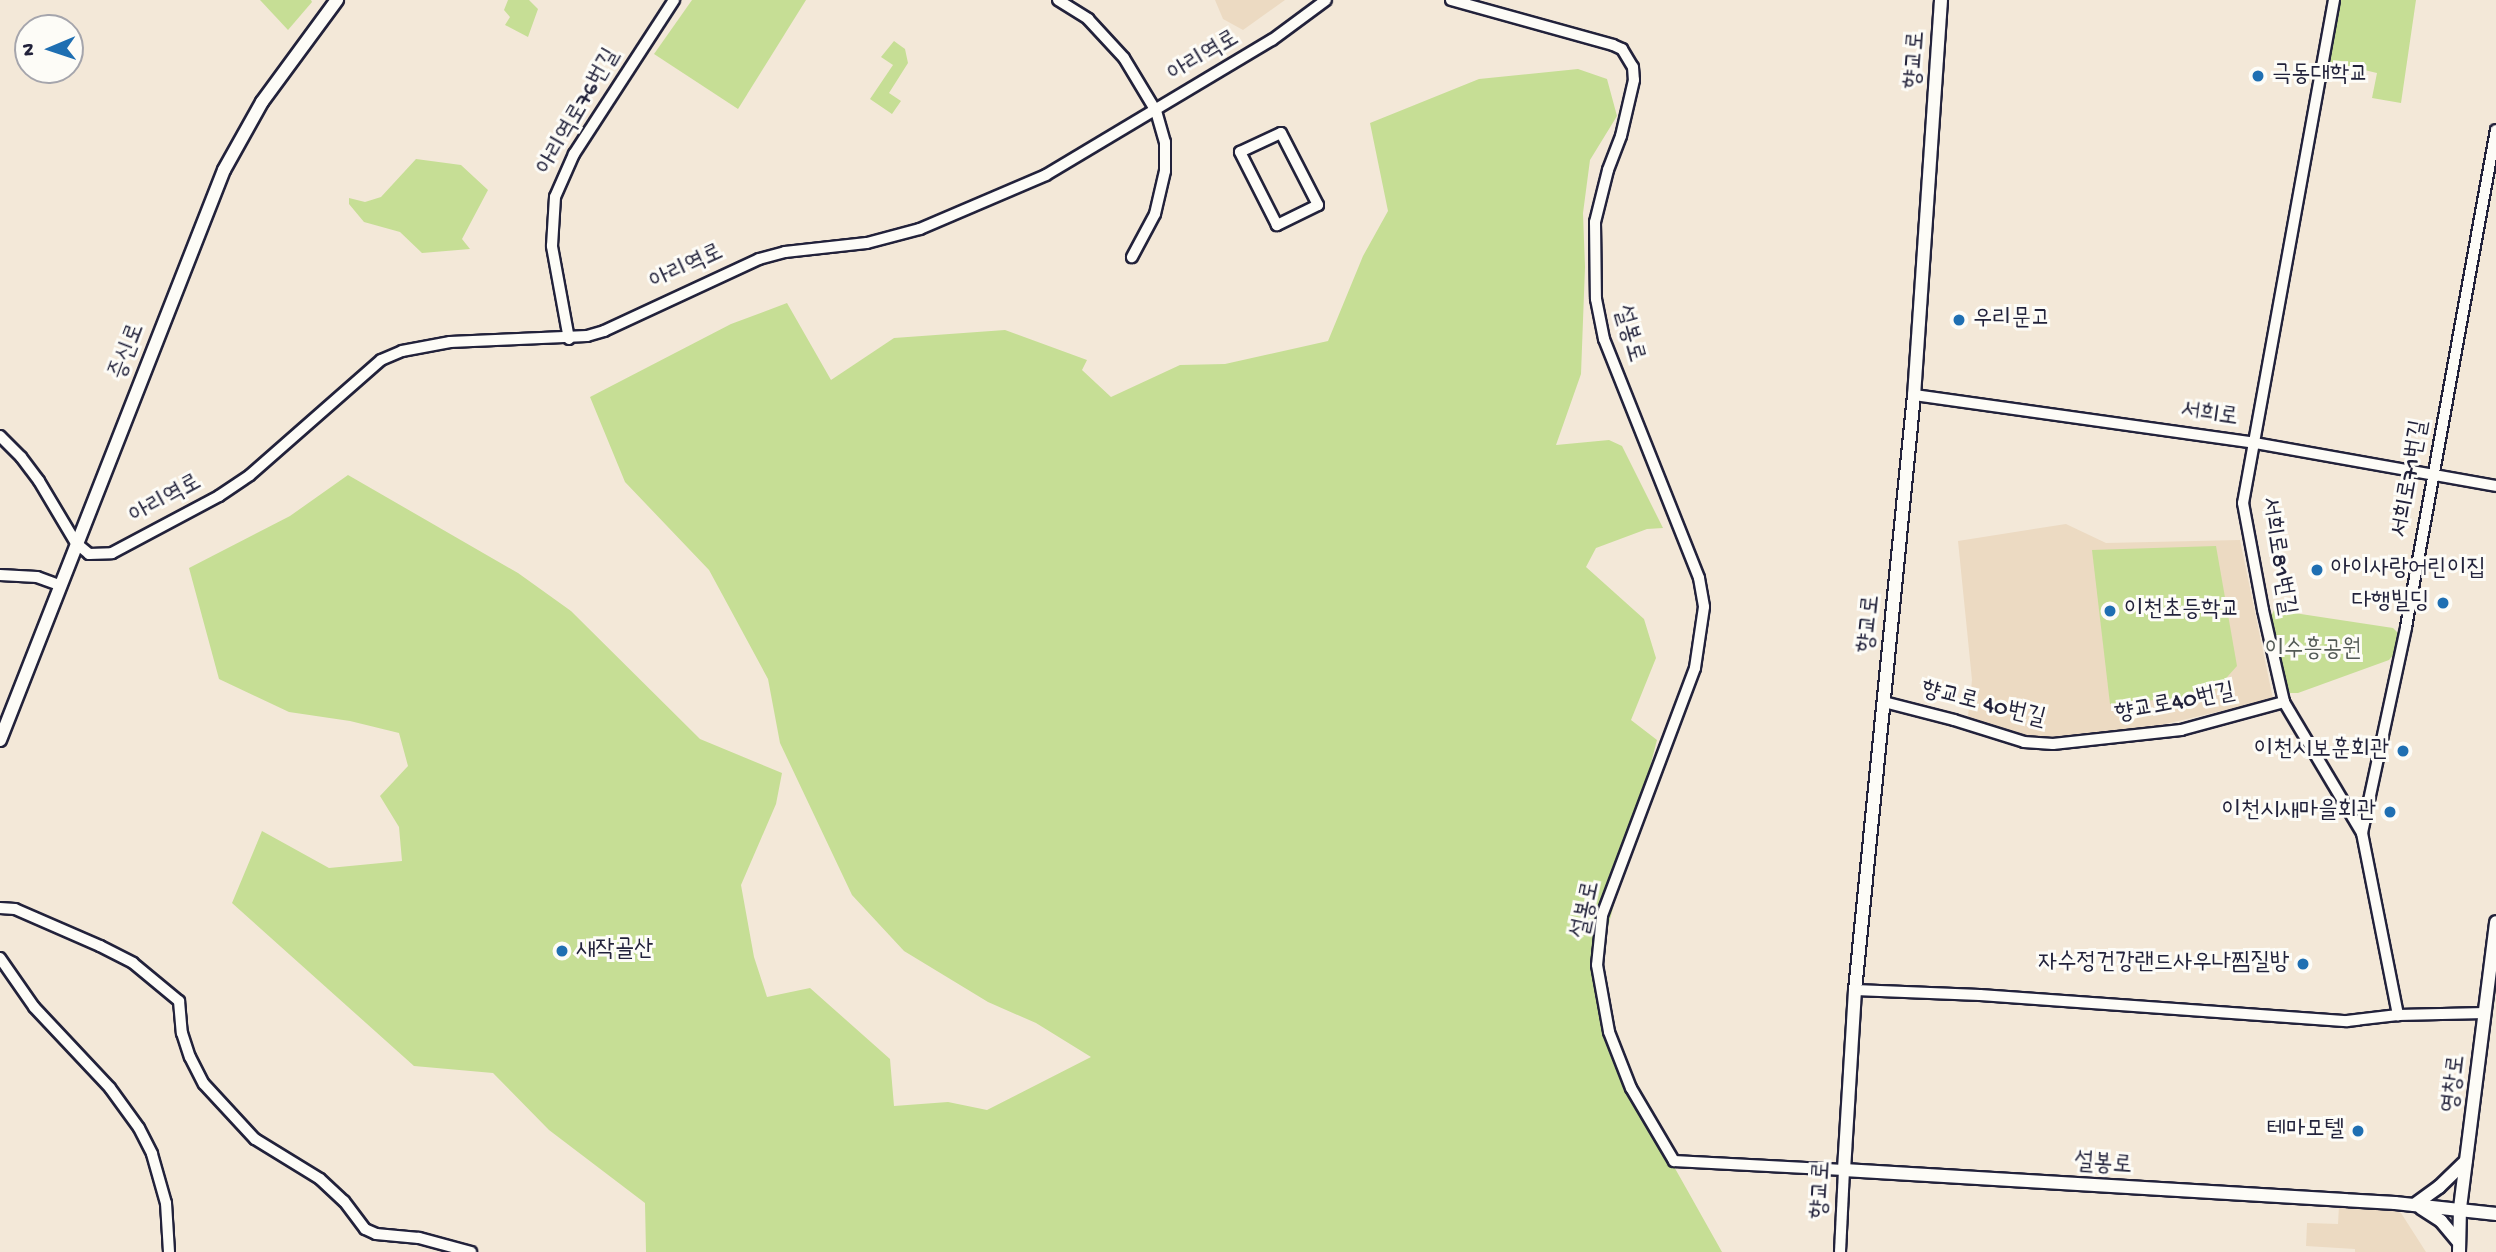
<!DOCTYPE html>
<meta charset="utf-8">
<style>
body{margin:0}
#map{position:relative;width:2496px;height:1252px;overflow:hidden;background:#f3e8d8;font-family:"Gochi Hand","Poor Story",sans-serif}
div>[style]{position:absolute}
.built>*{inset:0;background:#ecdac2}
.green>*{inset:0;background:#c6de95}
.roads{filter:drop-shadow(2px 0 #22223b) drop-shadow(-2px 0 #22223b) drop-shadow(0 2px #22223b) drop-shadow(0 -2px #22223b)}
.minor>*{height:10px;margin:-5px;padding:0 5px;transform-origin:5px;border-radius:5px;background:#fdfcf7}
.tertiary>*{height:12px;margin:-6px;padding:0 6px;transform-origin:6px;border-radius:6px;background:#fdfcf7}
.dots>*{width:19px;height:19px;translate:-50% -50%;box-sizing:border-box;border:4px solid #fdfcf7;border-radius:50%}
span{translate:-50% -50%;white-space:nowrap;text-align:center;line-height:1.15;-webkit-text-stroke:6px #fdfcf7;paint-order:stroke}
.street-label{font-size:24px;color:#22223b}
.poi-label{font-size:24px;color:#22223b}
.left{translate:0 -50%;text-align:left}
.right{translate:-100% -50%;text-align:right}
.park-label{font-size:24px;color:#535a56}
.north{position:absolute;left:14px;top:14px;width:70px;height:70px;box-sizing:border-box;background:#fdfcf7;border:2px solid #a5a5ac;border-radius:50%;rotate:268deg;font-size:19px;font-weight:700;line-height:28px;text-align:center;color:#22223b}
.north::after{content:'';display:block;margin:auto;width:24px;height:32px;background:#1f6fb2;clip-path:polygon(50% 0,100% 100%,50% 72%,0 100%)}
</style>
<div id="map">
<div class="built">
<div style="clip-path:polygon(1215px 0,1285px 0,1243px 30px,1223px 19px)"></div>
<div style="clip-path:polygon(2066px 524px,2106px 543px,2240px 540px,2273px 699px,2148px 728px,2028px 739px,1968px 716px,1972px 680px,1958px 541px)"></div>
<div style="clip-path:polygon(2339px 1205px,2383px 1207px,2401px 1213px,2426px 1252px,2355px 1252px,2355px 1249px,2306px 1246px,2307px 1223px,2338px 1224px)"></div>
</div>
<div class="green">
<div style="clip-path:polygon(260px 0,311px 0,312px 2px,288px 30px)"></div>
<div style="clip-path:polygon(508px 0,529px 0,538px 9px,528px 37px,505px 25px,510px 17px,504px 10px)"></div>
<div style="clip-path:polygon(692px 0,806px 0,738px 109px,654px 54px)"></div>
<div style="clip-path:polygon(2337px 0,2416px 0,2401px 103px,2372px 98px,2377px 73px,2326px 61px)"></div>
<div style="clip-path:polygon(894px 41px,905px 49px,908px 63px,889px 93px,901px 101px,892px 114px,870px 99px,893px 65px,881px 57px)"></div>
<div style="clip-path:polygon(1578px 69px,1607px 79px,1617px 116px,1590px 160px,1583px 213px,1585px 267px,1581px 374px,1556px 445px,1609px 440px,1622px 446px,1663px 528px,1647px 529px,1596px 548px,1586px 567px,1644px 619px,1656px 658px,1631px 720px,1657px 740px,1607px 931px,1599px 988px,1631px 1090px,1722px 1252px,646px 1252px,645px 1203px,549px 1130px,493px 1073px,414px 1066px,232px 903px,262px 831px,329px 868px,402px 861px,399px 827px,380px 796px,408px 766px,399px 733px,350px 721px,289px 712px,219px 679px,189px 568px,290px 516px,348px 475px,518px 573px,571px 611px,700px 739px,782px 773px,776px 804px,741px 885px,754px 957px,767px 997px,810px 988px,890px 1059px,894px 1106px,948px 1102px,987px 1110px,1091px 1057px,1036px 1023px,988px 1002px,904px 951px,852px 895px,780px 743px,768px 679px,709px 570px,625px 482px,590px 397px,731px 324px,787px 303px,831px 380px,894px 338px,1005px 330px,1087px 360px,1082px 370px,1111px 397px,1180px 365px,1225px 364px,1328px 341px,1363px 256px,1388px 211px,1370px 123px,1479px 79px)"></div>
<div style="clip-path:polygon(416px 159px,461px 165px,488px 190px,462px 239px,470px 249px,422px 253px,400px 232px,364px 222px,349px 204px,349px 198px,365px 202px,381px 197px)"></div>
<div style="clip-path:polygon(2216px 546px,2237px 666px,2211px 695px,2110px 704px,2092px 550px)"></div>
<div style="clip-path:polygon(2274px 610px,2393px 628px,2399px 634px,2398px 649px,2389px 660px,2298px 693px,2290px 693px,2285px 686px,2269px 621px)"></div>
</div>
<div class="roads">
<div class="minor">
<div style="left:1058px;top:0;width:36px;rotate:32deg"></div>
<div style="left:1088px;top:19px;width:53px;rotate:47.3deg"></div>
<div style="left:1124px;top:58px;width:62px;rotate:58.9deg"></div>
<div style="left:1156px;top:111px;width:32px;rotate:74deg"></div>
<div style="left:1165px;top:142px;width:29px;rotate:90deg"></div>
<div style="left:1165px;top:171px;width:44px;rotate:103.1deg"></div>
<div style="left:1155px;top:214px;width:49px;rotate:118.1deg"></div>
<div style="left:1451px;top:0;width:168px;rotate:15.5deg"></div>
<div style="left:1613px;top:45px;width:10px;rotate:24deg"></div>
<div style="left:1622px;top:49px;width:21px;rotate:59deg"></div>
<div style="left:1633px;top:67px;width:13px;rotate:86deg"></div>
<div style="left:1634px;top:80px;width:57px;rotate:103.1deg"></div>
<div style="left:1621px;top:136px;width:36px;rotate:111deg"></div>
<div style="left:1608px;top:170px;width:54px;rotate:104deg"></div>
<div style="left:1595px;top:222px;width:77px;rotate:89.3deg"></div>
<div style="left:1596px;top:299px;width:41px;rotate:78.7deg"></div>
<div style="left:1604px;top:339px;width:257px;rotate:68.3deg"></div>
<div style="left:1699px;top:578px;width:29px;rotate:80deg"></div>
<div style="left:1704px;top:607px;width:62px;rotate:98.4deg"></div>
<div style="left:1695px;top:668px;width:265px;rotate:110.6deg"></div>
<div style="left:1602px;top:916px;width:49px;rotate:95.8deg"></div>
<div style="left:1597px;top:965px;width:68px;rotate:79.8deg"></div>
<div style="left:1609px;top:1032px;width:60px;rotate:68.6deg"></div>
<div style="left:1631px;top:1088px;width:85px;rotate:59.5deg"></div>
<div style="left:1674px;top:1161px;width:170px;rotate:3deg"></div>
<div style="left:1844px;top:1170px;width:82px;rotate:92.8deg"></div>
<div style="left:2334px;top:0;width:511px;rotate:100.25deg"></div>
<div style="left:2243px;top:503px;width:109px;rotate:79.4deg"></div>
<div style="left:2263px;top:610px;width:94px;rotate:77.1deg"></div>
<div style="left:2284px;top:702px;width:152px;rotate:59.2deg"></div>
<div style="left:2362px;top:833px;width:186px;rotate:78.8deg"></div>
<div style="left:1281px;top:133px;width:81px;rotate:62.8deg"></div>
<div style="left:1318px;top:205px;width:46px;rotate:154deg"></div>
<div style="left:1277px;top:225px;width:82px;rotate:-116.9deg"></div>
<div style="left:1240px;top:152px;width:45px;rotate:-24.9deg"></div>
<div style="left:569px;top:339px;width:95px;rotate:-100.4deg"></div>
<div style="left:552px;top:246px;width:49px;rotate:-86.5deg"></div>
<div style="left:555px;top:197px;width:47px;rotate:-66.2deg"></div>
<div style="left:574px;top:154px;width:184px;rotate:-57deg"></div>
<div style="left:1914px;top:395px;width:344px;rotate:8deg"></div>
<div style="left:2255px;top:443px;width:245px;rotate:10.1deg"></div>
<div style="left:0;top:436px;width:30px;rotate:45deg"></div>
<div style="left:21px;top:457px;width:30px;rotate:53deg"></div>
<div style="left:39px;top:481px;width:72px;rotate:59.2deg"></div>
<div style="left:76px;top:543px;width:17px;rotate:40deg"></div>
<div style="left:89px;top:554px;width:23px;rotate:-2deg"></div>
<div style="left:112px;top:553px;width:121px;rotate:-28deg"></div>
<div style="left:219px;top:496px;width:37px;rotate:-34deg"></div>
<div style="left:250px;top:475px;width:174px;rotate:-41.3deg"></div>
<div style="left:381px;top:360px;width:23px;rotate:-23deg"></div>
<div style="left:402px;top:351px;width:49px;rotate:-10.6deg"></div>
<div style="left:450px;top:342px;width:137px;rotate:-2.5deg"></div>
<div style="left:587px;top:336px;width:18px;rotate:-16deg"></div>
<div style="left:604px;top:331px;width:171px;rotate:-24.9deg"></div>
<div style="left:759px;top:259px;width:27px;rotate:-15deg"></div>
<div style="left:785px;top:252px;width:82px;rotate:-6.3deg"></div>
<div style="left:867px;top:243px;width:55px;rotate:-14.8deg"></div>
<div style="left:920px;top:229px;width:137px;rotate:-23.2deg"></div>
<div style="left:1046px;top:175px;width:263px;rotate:-30.9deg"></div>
<div style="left:1272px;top:40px;width:67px;rotate:-36.5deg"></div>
<div style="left:0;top:575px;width:37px;rotate:3deg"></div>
<div style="left:37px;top:577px;width:23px;rotate:20deg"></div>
<div style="left:1884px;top:702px;width:72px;rotate:14.4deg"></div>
<div style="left:1954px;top:720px;width:73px;rotate:17.4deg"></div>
<div style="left:2024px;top:742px;width:29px;rotate:4deg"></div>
<div style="left:2053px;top:744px;width:129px;rotate:-6.2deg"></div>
<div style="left:2181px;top:730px;width:107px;rotate:-15.2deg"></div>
<div style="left:2362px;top:833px;width:211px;rotate:-77.9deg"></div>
<div style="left:2406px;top:627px;width:505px;rotate:-79.74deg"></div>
<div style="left:0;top:908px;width:15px;rotate:4deg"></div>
<div style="left:15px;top:909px;width:93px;rotate:23.5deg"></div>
<div style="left:100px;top:946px;width:37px;rotate:27deg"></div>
<div style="left:133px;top:963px;width:60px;rotate:39.6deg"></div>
<div style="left:179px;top:1001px;width:32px;rotate:85deg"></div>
<div style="left:182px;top:1033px;width:25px;rotate:72deg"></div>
<div style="left:190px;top:1057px;width:30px;rotate:63deg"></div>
<div style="left:204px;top:1084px;width:75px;rotate:47.2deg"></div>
<div style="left:255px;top:1139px;width:76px;rotate:31.6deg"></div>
<div style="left:320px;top:1179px;width:33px;rotate:43deg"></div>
<div style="left:344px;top:1201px;width:35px;rotate:53deg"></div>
<div style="left:365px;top:1229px;width:12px;rotate:24deg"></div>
<div style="left:376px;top:1234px;width:43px;rotate:5.3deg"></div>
<div style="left:419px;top:1238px;width:54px;rotate:15.1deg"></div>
<div style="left:0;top:958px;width:60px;rotate:55.2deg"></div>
<div style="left:34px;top:1007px;width:111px;rotate:46.8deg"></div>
<div style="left:110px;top:1088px;width:49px;rotate:54.1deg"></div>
<div style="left:139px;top:1128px;width:29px;rotate:63deg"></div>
<div style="left:152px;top:1154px;width:51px;rotate:74.1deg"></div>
<div style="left:166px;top:1203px;width:49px;rotate:86.5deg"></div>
<div style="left:1855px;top:990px;width:125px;rotate:2.3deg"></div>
<div style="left:1980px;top:995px;width:368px;rotate:4.1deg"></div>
<div style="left:2347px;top:1021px;width:51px;rotate:-6.7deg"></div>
<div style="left:2398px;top:1015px;width:87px;rotate:-1.3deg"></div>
</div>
<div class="tertiary">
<div style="left:1941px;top:0;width:396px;rotate:93.9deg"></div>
<div style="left:1914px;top:395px;width:598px;rotate:95.66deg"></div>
<div style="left:1855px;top:990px;width:180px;rotate:93.5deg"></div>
<div style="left:1844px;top:1170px;width:552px;rotate:3.43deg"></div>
<div style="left:2395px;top:1203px;width:102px;rotate:6.2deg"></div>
<div style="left:0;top:740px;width:612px;rotate:-68.55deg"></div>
<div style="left:224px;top:170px;width:78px;rotate:-60.8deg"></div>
<div style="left:262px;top:102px;width:127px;rotate:-53.7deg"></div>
<div style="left:2414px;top:1205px;width:31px;rotate:-36deg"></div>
<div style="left:2439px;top:1187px;width:37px;rotate:-44deg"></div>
<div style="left:2421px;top:1208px;width:24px;rotate:33deg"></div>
<div style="left:2441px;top:1221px;width:26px;rotate:50deg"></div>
<div style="left:2459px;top:1252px;width:44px;rotate:-88.7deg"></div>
<div style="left:2460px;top:1208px;width:288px;rotate:-82.8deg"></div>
</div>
</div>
<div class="dots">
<div style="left:2258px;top:76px;background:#1f6fb2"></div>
<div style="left:1959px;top:320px;background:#1f6fb2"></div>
<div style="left:2317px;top:570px;background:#1f6fb2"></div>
<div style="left:2443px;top:603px;background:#1f6fb2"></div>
<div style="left:2110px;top:611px;background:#1f6fb2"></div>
<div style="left:2403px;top:751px;background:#1f6fb2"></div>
<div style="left:2390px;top:812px;background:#1f6fb2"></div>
<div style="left:562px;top:951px;background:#1f6fb2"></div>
<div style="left:2303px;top:964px;background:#1f6fb2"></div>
<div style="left:2358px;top:1131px;background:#1f6fb2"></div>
</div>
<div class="street-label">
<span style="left:1204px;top:57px;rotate:-31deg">아리역로</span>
<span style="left:1916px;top:60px;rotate:-86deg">향교로</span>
<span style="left:579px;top:112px;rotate:-60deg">아리역로76번길</span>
<span style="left:687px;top:268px;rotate:-25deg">아리역로</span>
<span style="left:1628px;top:334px;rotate:74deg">설봉로</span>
<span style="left:128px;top:352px;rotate:-69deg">증신로</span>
<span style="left:2209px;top:415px;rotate:8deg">서희로</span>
<span style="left:2411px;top:479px;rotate:-80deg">서희로71번길</span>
<span style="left:166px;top:500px;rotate:-29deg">아리역로</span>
<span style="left:2277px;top:556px;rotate:81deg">서희로81번길</span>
<span style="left:1870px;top:624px;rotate:-84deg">향교로</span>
<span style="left:2175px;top:704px;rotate:-11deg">향교로40번길</span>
<span style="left:1983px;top:705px;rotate:14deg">향교로 40번길</span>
<span style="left:1587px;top:910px;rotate:-78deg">설봉로</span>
<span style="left:2455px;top:1084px;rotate:-83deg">영창로</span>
<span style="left:2103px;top:1165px;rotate:4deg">설봉로</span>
<span style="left:1822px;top:1190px;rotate:-87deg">향교로</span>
</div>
<div class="poi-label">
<span class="left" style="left:2272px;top:76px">극동대학교</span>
<span class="left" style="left:1973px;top:320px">우리문고</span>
<span class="left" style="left:2331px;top:570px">아이사랑어린이집</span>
<span class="right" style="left:2429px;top:603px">다행빌딩</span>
<span class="left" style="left:2124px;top:611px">이천초등학교</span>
<span class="right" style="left:2389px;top:751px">이천시보훈회관</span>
<span class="right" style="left:2376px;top:812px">이천시새마을회관</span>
<span class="left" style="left:576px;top:951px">새작골산</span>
<span class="right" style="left:2289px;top:964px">자수정건강랜드사우나찜질방</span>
<span class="right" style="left:2344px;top:1131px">테마모텔</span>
</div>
<div class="park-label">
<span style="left:2313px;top:651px">이수흥공원</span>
</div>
<div class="north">N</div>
</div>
